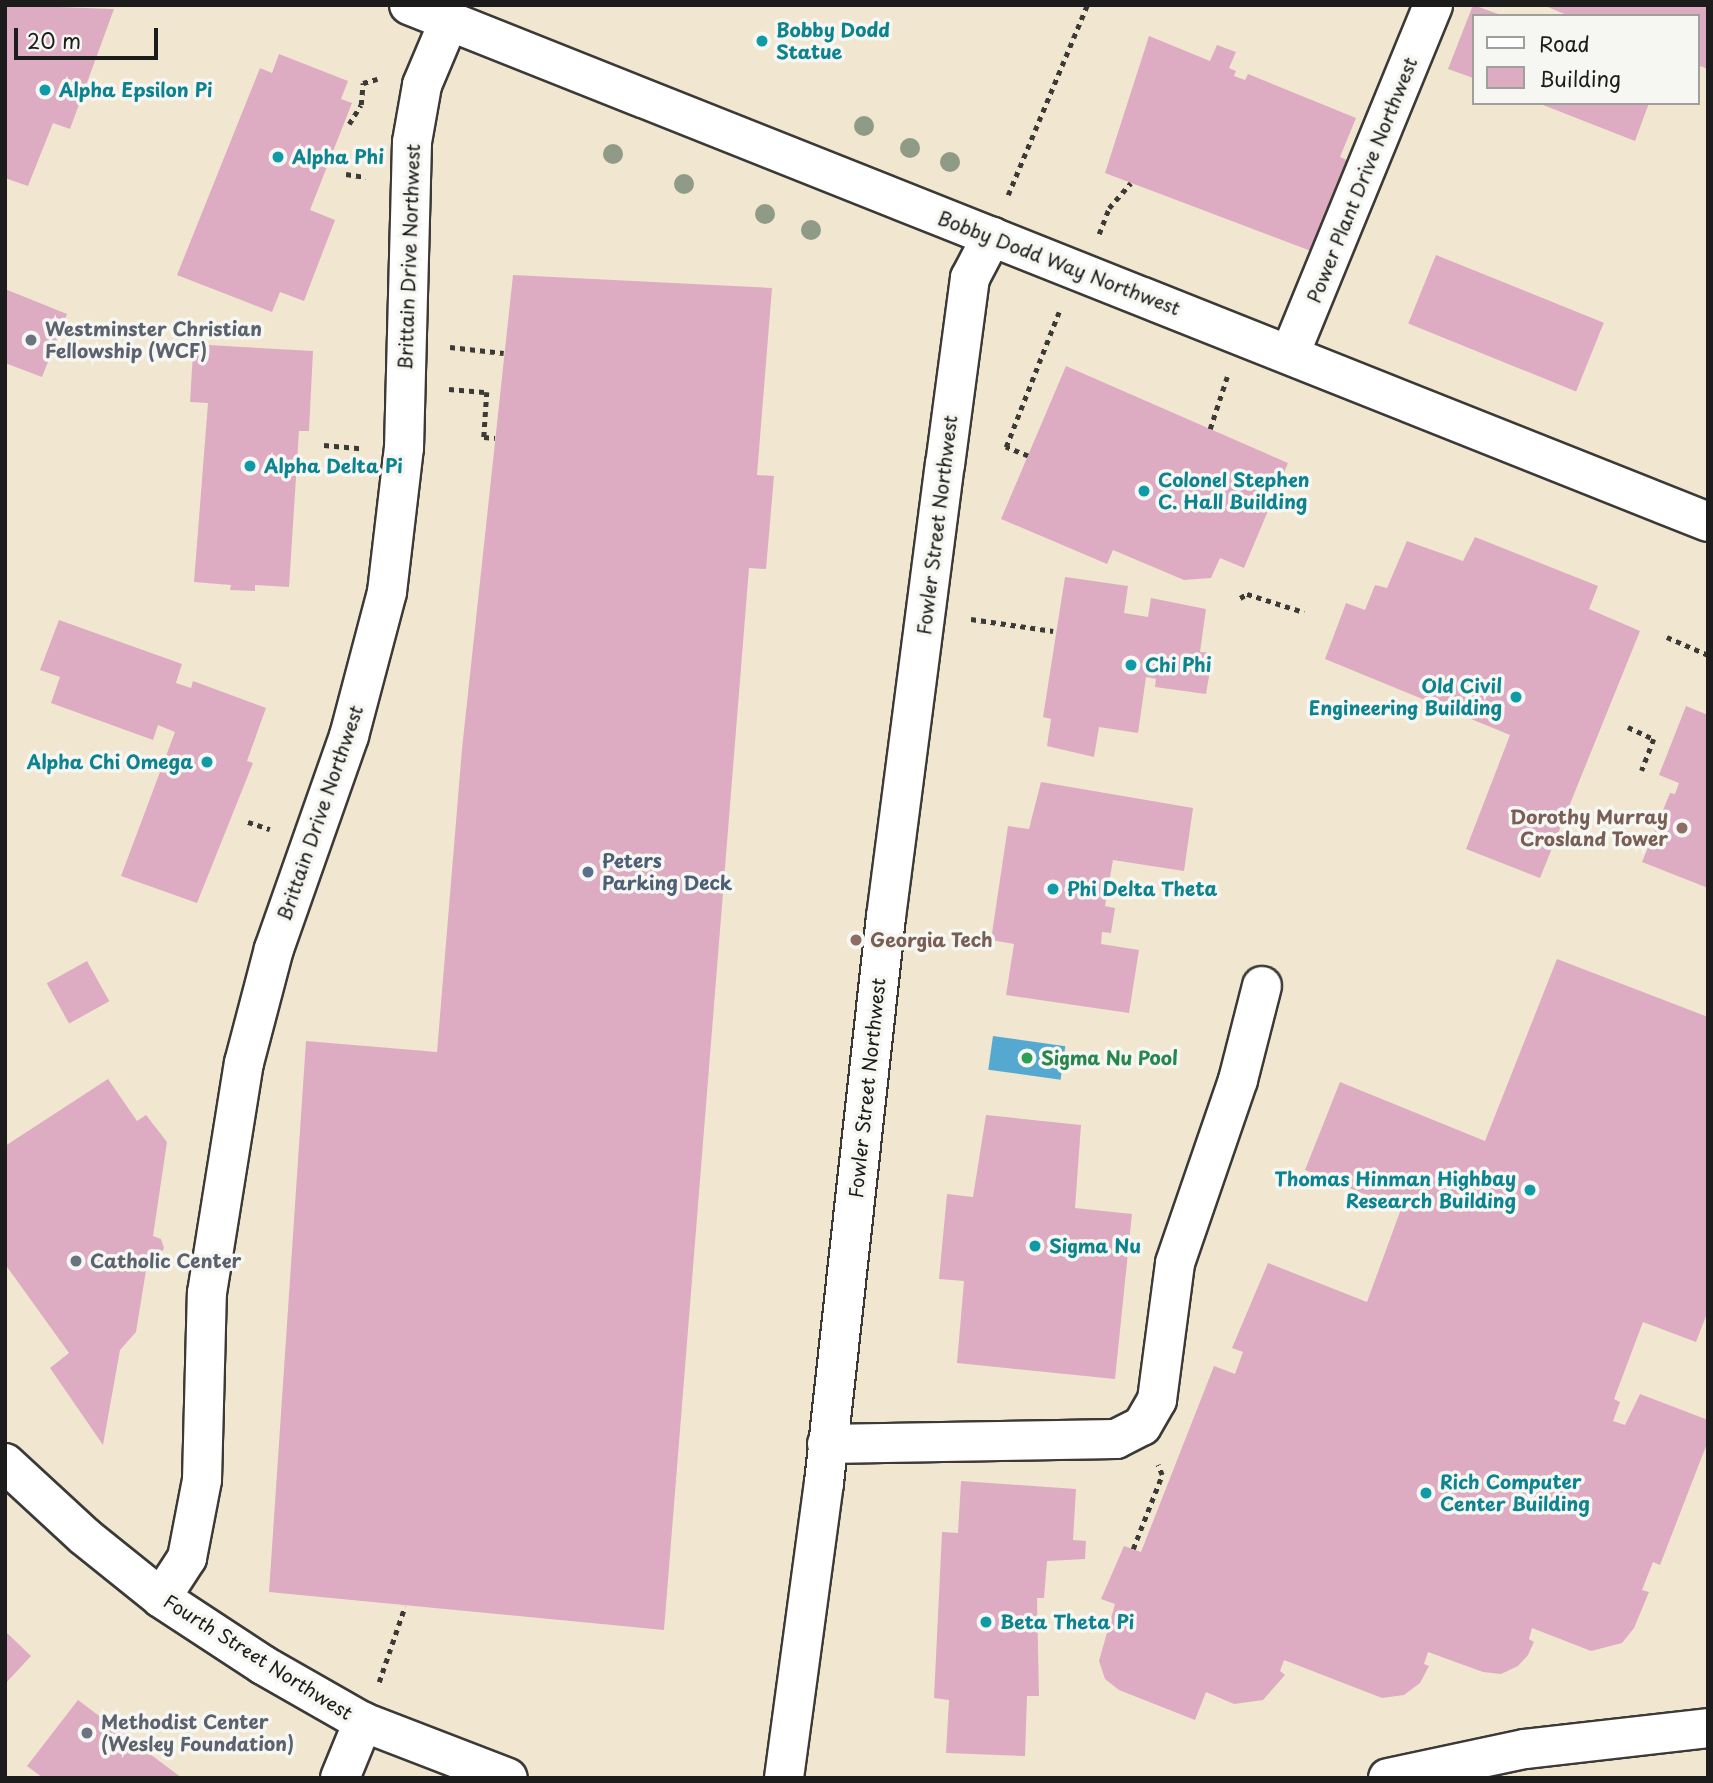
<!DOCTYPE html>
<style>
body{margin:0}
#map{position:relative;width:1713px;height:1783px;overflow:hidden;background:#f1e7d0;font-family:"Playpen Sans",sans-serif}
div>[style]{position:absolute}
.water>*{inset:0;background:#55a8d0;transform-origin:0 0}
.building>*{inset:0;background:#ddacc3;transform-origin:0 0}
.path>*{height:4.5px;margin-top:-2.25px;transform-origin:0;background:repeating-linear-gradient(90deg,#3c3a37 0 5px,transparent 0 10px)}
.roads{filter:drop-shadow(2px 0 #3c3a37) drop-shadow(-2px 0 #3c3a37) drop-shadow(0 2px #3c3a37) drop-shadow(0 -2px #3c3a37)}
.minor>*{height:38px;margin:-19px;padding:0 19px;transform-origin:19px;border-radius:19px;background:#fff}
.trees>*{width:20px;height:20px;margin:-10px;border-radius:50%;background:#8f9b86}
.dots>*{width:19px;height:19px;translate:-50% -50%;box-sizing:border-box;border:4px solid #f6f6f2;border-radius:50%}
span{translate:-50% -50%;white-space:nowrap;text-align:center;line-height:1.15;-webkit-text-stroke:7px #f6f6f2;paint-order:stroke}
.culture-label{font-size:19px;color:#0d838f;font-weight:700}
.left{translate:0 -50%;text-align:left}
.right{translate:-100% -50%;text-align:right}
.street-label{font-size:19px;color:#1c1c1c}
.worship-label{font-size:19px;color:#5b616d;font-weight:700}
.education-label{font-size:19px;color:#785e54;font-weight:700}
.service-label{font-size:19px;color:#4e5e75;font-weight:700}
.leisure-label{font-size:19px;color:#27864d;font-weight:700}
.frame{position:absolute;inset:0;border:7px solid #1c1c1c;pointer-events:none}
.legend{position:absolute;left:1472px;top:14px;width:228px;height:91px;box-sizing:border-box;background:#f6f6f2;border:2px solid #9f9f9c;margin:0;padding:9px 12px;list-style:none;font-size:21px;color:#1c1c1c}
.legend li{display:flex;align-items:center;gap:14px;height:35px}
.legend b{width:35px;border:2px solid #9f9f9c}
.scale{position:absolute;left:14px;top:28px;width:144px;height:32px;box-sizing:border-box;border:4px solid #1c1c1c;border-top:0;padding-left:9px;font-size:21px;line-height:24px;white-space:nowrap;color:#1c1c1c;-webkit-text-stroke:5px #f6f6f2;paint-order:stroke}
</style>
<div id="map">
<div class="water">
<div style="left:993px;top:1036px;width:73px;height:34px;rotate:8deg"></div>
</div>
<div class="building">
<div style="clip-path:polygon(5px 5px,114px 9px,70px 129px,53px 123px,28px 186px,5px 178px)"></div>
<div style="clip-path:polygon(1473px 5px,1504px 16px,1473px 16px,1473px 78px,1448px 69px)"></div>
<div style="clip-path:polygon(1543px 5px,1708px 5px,1708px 69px,1697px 65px,1697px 16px,1569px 16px)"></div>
<div style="clip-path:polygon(1149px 36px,1210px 61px,1217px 45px,1236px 52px,1229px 68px,1236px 71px,1234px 76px,1245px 80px,1248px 74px,1356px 118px,1340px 157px,1347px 160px,1311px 251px,1105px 173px)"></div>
<div style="clip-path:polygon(279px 54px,348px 81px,341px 99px,352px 103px,310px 210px,335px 220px,304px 301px,280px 292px,272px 312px,177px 275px,260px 68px,272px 73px)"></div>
<div style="clip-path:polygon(1538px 103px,1649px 103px,1635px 141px)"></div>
<div style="left:1436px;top:255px;width:181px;height:74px;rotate:22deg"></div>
<div style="clip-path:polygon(513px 275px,772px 288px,757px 475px,774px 476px,766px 569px,749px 568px,664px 1630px,269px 1592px,306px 1041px,437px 1052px,462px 749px)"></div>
<div style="clip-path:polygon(5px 289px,67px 314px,42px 377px,5px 363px)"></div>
<div style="clip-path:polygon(208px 345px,313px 351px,309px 431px,299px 431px,289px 587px,255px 585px,255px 591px,230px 590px,231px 585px,194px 582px,208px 403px,190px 402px,193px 352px,208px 353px)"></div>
<div style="clip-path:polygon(1066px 366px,1288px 463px,1244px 568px,1220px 558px,1211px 578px,1184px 580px,1113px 550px,1107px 564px,1001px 519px)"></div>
<div style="clip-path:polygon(1475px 537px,1598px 586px,1589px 609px,1640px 631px,1540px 878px,1466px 849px,1510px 735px,1325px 659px,1346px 603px,1365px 610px,1375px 585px,1387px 588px,1407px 541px,1463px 561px)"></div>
<div style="clip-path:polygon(1065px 577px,1128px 586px,1124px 613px,1148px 617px,1151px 598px,1206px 609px,1200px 652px,1213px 653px,1206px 694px,1155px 687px,1156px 679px,1146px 677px,1138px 733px,1099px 727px,1094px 757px,1047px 746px,1051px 719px,1043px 717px)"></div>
<div style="clip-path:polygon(59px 620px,182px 664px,176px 683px,191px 688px,193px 681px,266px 708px,247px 761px,253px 763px,197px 903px,121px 876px,175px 732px,158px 725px,153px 740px,51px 703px,60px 677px,40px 670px)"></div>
<div style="clip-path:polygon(1686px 706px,1708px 715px,1708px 888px,1642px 862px,1670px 793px,1675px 794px,1679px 783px,1659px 775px)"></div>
<div style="clip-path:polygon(1041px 782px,1193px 808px,1184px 871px,1113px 860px,1105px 906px,1115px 908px,1111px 933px,1102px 932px,1101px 944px,1139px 950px,1129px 1013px,1006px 995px,1014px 944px,991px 940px,1008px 826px,1029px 829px)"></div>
<div style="clip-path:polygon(1557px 959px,1708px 1017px,1708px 1311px,1696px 1342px,1643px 1322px,1614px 1399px,1620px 1402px,1613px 1421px,1625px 1425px,1640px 1394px,1708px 1420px,1708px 1441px,1660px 1565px,1653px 1562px,1642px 1590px,1649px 1592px,1634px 1628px,1622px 1643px,1591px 1651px,1532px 1628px,1529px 1639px,1534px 1642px,1528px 1655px,1518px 1666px,1501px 1674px,1483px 1672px,1428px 1652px,1424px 1664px,1429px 1666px,1420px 1683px,1404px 1695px,1382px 1698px,1284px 1660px,1280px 1671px,1285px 1675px,1263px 1700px,1234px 1704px,1206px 1692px,1195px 1720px,1119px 1690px,1105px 1679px,1099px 1661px,1115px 1604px,1101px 1599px,1124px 1546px,1141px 1552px,1214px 1366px,1235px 1374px,1243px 1352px,1232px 1348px,1268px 1263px,1367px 1302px,1401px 1209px,1305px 1170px,1340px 1082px,1485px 1141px)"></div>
<div style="left:87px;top:961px;width:46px;height:46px;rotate:61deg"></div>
<div style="clip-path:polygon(108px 1079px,137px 1121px,146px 1115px,167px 1142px,153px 1236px,161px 1239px,164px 1248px,160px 1255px,148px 1258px,136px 1332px,120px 1350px,103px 1445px,50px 1368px,69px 1353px,5px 1264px,5px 1146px)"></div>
<div style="clip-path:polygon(986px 1115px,1081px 1125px,1075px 1208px,1132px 1214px,1115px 1379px,957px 1363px,964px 1281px,939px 1279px,947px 1194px,973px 1197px)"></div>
<div style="clip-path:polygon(961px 1481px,1076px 1489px,1073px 1540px,1086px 1541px,1085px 1559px,1047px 1561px,1044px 1598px,1037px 1598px,1039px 1696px,1027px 1696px,1025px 1756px,946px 1753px,949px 1700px,934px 1698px,942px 1532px,958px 1533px)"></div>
<div style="clip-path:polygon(5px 1631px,31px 1656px,5px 1684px)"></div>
<div style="clip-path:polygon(78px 1700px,182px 1778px,43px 1778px,27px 1766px)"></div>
</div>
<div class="path">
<div style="left:349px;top:124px;width:22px;rotate:-58deg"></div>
<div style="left:361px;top:105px;width:22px;rotate:-85deg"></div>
<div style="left:363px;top:83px;width:15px;rotate:-16deg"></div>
<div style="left:346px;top:174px;width:20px;rotate:9deg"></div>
<div style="left:1008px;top:195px;width:206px;rotate:-67.4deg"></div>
<div style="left:1099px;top:234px;width:28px;rotate:-69deg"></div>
<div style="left:1109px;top:208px;width:33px;rotate:-49deg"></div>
<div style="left:450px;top:347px;width:54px;rotate:6.3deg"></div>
<div style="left:449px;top:389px;width:38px;rotate:5deg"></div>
<div style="left:487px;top:392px;width:45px;rotate:93.8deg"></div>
<div style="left:484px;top:437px;width:11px;rotate:5deg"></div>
<div style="left:1210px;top:429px;width:55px;rotate:-71.9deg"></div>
<div style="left:324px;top:445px;width:36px;rotate:5deg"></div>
<div style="left:1028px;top:456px;width:24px;rotate:-158deg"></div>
<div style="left:1006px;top:447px;width:145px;rotate:-68.6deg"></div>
<div style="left:1240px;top:598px;width:8px;rotate:-30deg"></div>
<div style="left:1247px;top:594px;width:60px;rotate:17.5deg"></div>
<div style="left:971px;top:619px;width:83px;rotate:8.3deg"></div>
<div style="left:1667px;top:637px;width:45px;rotate:23.7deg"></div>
<div style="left:1628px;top:727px;width:29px;rotate:25deg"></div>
<div style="left:1654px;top:739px;width:34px;rotate:111deg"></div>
<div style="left:248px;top:822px;width:23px;rotate:18deg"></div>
<div style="left:1133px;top:1549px;width:79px;rotate:-68.6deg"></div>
<div style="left:1162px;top:1475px;width:11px;rotate:-112deg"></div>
<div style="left:379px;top:1682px;width:80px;rotate:-71.1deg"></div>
</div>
<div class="roads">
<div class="minor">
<div style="left:409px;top:5px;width:1398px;rotate:21.7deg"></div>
<div style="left:1290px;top:354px;width:377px;rotate:-67.7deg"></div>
<div style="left:827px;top:1444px;width:289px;rotate:-1deg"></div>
<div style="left:1116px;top:1439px;width:29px;rotate:-27deg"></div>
<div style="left:1142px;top:1426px;width:30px;rotate:-60deg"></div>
<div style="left:1157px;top:1400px;width:138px;rotate:-82.5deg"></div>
<div style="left:1175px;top:1263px;width:194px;rotate:-71deg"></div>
<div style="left:1238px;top:1080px;width:97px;rotate:-75.7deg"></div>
<div style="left:5px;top:1463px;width:108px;rotate:42.7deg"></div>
<div style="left:84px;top:1536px;width:99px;rotate:38.8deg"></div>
<div style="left:161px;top:1598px;width:122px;rotate:33.3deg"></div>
<div style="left:263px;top:1665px;width:115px;rotate:29.7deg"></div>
<div style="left:363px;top:1722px;width:155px;rotate:21.1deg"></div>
<div style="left:161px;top:1598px;width:48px;rotate:-57deg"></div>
<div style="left:187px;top:1558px;width:79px;rotate:-79.1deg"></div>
<div style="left:202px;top:1480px;width:187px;rotate:-88.5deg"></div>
<div style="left:207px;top:1293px;width:233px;rotate:-80.9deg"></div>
<div style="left:244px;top:1063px;width:118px;rotate:-75.3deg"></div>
<div style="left:274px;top:949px;width:226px;rotate:-70.6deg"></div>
<div style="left:349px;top:736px;width:149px;rotate:-75.2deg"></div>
<div style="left:387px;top:592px;width:145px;rotate:-83.3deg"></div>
<div style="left:404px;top:448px;width:306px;rotate:-88.5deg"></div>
<div style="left:412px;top:142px;width:58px;rotate:-80deg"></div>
<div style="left:422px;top:85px;width:69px;rotate:-67.1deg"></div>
<div style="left:340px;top:1778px;width:61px;rotate:-67.7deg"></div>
<div style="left:784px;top:1778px;width:298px;rotate:-82.3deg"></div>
<div style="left:824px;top:1483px;width:569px;rotate:-83.75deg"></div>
<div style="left:886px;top:917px;width:456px;rotate:-82.6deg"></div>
<div style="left:945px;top:465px;width:189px;rotate:-82.4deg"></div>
<div style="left:970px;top:278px;width:47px;rotate:-62.4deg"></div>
<div style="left:1388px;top:1778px;width:140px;rotate:-12deg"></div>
<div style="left:1525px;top:1749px;width:184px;rotate:-6.5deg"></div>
</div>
</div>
<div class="trees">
<div style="left:864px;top:126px"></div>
<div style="left:910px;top:148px"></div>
<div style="left:613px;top:154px"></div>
<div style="left:950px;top:162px"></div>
<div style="left:684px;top:184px"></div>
<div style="left:765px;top:214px"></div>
<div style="left:811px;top:230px"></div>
</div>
<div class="dots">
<div style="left:762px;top:41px;background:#0f9aa8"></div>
<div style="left:45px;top:90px;background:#0f9aa8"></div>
<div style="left:278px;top:157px;background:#0f9aa8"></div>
<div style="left:31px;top:340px;background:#6b7280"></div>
<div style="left:250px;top:466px;background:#0f9aa8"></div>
<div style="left:1144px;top:491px;background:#0f9aa8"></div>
<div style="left:1131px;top:665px;background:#0f9aa8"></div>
<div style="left:1516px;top:697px;background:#0f9aa8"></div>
<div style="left:207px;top:762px;background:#0f9aa8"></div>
<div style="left:1682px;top:828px;background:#8d6e63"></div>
<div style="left:588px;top:872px;background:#5c6f8a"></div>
<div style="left:1053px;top:889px;background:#0f9aa8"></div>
<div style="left:856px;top:940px;background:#8d6e63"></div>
<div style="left:1027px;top:1058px;background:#2e9e5b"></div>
<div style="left:1530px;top:1190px;background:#0f9aa8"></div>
<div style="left:1035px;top:1246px;background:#0f9aa8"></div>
<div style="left:76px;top:1261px;background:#6b7280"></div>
<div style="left:1426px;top:1493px;background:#0f9aa8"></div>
<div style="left:986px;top:1622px;background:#0f9aa8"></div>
<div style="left:87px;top:1733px;background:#6b7280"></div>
</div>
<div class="culture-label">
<span class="left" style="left:776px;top:41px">Bobby Dodd<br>Statue</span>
<span class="left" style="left:59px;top:90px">Alpha Epsilon Pi</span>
<span class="left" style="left:292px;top:157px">Alpha Phi</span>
<span class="left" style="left:264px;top:466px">Alpha Delta Pi</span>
<span class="left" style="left:1158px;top:491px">Colonel Stephen<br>C. Hall Building</span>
<span class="left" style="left:1145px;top:665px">Chi Phi</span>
<span class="right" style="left:1502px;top:697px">Old Civil<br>Engineering Building</span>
<span class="right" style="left:193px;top:762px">Alpha Chi Omega</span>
<span class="left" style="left:1067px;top:889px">Phi Delta Theta</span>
<span class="right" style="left:1516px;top:1190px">Thomas Hinman Highbay<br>Research Building</span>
<span class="left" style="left:1049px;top:1246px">Sigma Nu</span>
<span class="left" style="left:1440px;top:1493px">Rich Computer<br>Center Building</span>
<span class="left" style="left:1000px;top:1622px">Beta Theta Pi</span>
</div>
<div class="street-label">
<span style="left:1362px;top:180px;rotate:-68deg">Power Plant Drive Northwest</span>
<span style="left:409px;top:257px;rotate:-88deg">Brittain Drive Northwest</span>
<span style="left:1059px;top:263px;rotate:21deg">Bobby Dodd Way Northwest</span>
<span style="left:937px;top:525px;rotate:-83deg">Fowler Street Northwest</span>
<span style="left:320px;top:813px;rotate:-71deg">Brittain Drive Northwest</span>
<span style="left:867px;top:1088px;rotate:-84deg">Fowler Street Northwest</span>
<span style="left:258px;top:1657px;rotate:32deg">Fourth Street Northwest</span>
</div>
<div class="worship-label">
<span class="left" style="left:45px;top:340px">Westminster Christian<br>Fellowship (WCF)</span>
<span class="left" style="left:90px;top:1261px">Catholic Center</span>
<span class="left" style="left:101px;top:1733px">Methodist Center<br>(Wesley Foundation)</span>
</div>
<div class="education-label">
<span class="right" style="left:1668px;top:828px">Dorothy Murray<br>Crosland Tower</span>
<span class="left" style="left:870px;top:940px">Georgia Tech</span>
</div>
<div class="service-label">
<span class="left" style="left:602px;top:872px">Peters<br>Parking Deck</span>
</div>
<div class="leisure-label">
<span class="left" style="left:1041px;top:1058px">Sigma Nu Pool</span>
</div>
<div class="frame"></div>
<ul class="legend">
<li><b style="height:9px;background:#fff"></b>Road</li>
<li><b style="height:19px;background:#ddacc3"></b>Building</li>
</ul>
<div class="scale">20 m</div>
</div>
